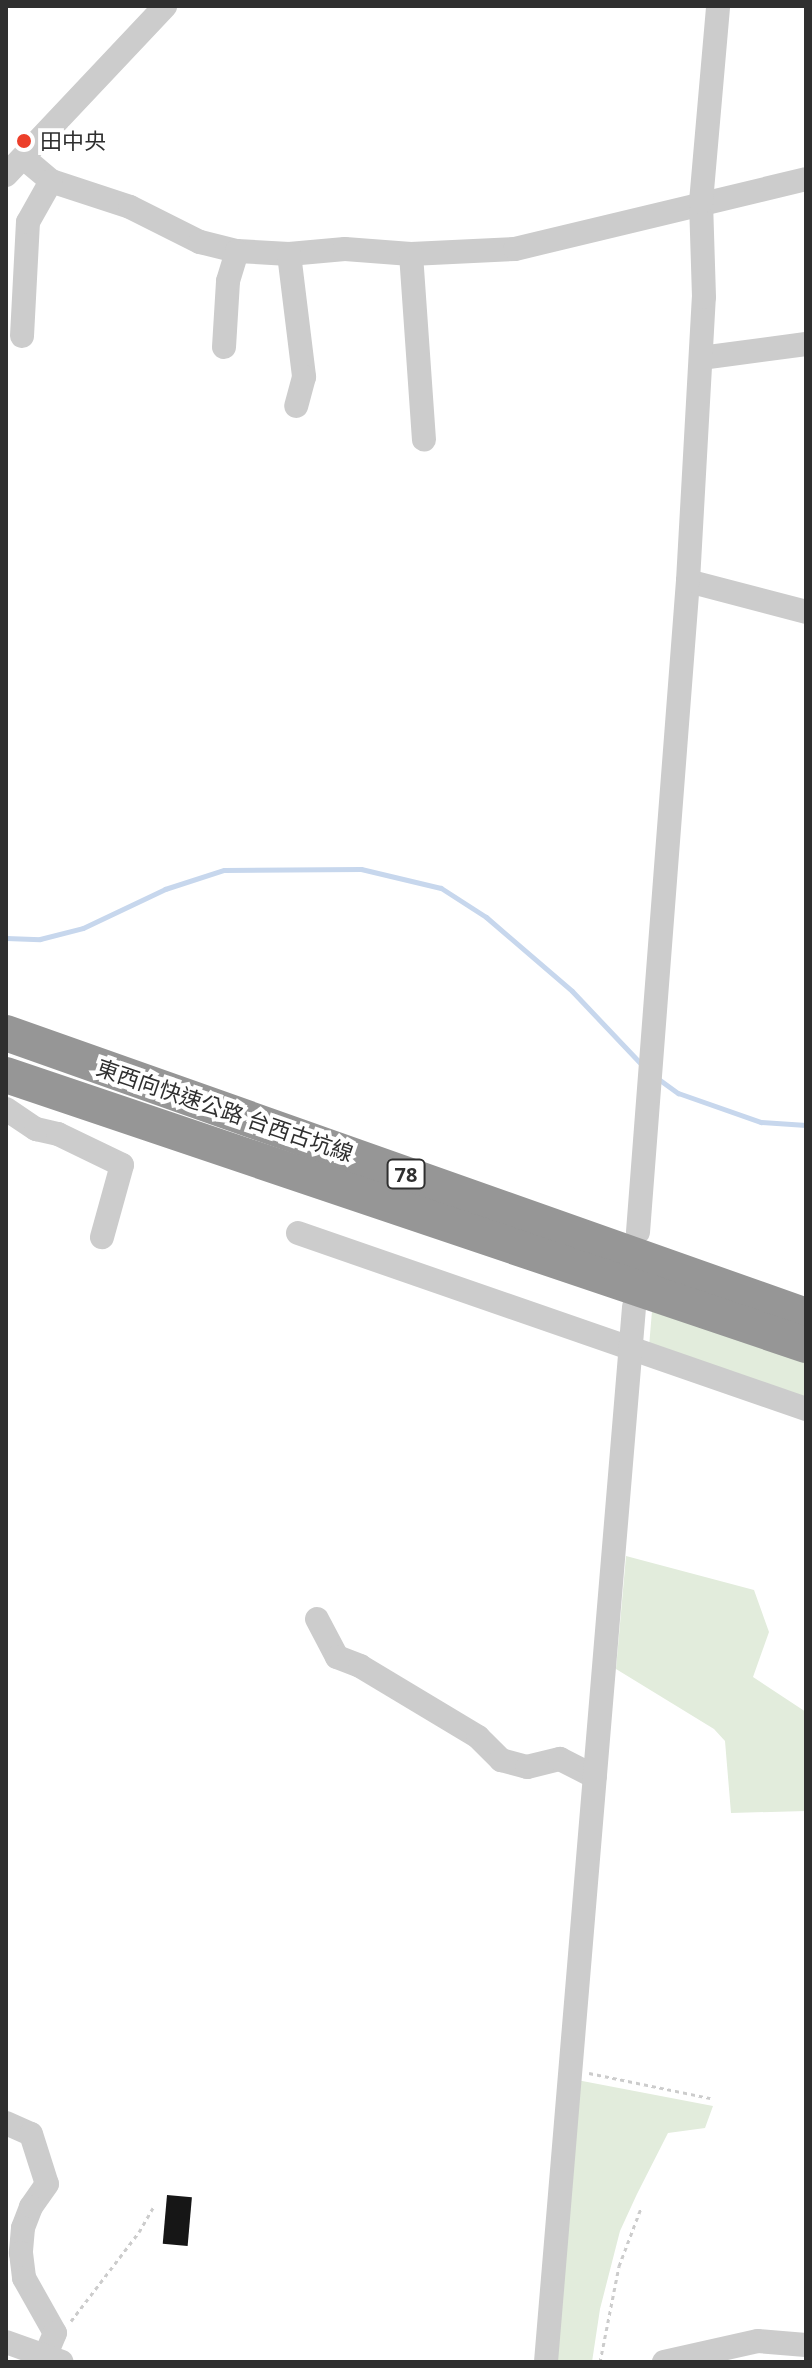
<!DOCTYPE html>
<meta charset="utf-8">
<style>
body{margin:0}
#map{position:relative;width:812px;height:2368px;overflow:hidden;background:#fff;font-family:"Open Sans","Noto Sans TC",sans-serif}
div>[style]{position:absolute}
.green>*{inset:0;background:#e2ecdc}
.stream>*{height:5px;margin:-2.5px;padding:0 2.5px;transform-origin:2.5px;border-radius:2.5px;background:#c7d7ed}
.building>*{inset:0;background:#161616;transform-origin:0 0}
.path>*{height:3px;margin-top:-1.5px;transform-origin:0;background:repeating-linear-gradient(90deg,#ccc 0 4px,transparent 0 8px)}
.minor>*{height:24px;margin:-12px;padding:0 12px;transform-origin:12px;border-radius:12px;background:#ccc}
.highway-bridge>*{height:36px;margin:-18px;padding:0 18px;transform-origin:18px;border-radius:18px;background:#969696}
.dots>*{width:22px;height:22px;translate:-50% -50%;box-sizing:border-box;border:4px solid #fff;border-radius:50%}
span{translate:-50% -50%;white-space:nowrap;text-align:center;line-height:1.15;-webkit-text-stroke:8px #fff;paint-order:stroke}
.shield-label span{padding:2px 6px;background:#fff;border:2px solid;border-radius:6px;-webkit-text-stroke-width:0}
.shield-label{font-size:20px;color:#2f2f2f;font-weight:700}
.poi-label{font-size:22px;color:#2f2f2f}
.left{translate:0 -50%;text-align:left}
.street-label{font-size:22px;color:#2f2f2f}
.frame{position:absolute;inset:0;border:8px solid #2f2f2f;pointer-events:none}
</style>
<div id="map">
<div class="green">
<div style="clip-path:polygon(652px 1311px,806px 1361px,806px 1401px,649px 1347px)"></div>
<div style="clip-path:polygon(626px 1556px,754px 1590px,769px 1632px,753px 1677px,806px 1712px,806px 1811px,731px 1813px,725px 1741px,714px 1729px,616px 1669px)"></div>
<div style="clip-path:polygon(577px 2080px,713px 2106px,705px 2128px,668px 2133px,637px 2194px,620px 2231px,600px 2309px,592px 2362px,555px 2362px)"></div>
</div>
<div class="stream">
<div style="left:6px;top:938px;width:34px;rotate:2deg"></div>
<div style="left:40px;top:939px;width:44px;rotate:-14.3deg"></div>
<div style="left:83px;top:928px;width:91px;rotate:-25.4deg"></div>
<div style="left:165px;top:889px;width:62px;rotate:-17.9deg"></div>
<div style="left:224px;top:870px;width:137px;rotate:-0.4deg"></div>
<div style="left:361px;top:869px;width:82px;rotate:13.4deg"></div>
<div style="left:441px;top:888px;width:54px;rotate:32.8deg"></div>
<div style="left:486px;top:917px;width:113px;rotate:40.7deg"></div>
<div style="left:572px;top:991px;width:103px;rotate:46.6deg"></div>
<div style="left:657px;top:1078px;width:26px;rotate:36deg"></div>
<div style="left:678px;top:1093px;width:88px;rotate:19.3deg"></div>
<div style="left:761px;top:1122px;width:45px;rotate:3.8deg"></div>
</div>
<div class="building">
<div style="left:167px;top:2195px;width:25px;height:49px;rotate:5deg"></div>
</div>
<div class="path">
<div style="left:589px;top:2073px;width:124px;rotate:11.7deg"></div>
<div style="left:71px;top:2321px;width:112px;rotate:-52.6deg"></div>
<div style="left:139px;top:2232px;width:28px;rotate:-60deg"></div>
<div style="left:600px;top:2362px;width:98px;rotate:-78.8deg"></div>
<div style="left:619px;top:2266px;width:62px;rotate:-69.2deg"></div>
</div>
<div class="minor">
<div style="left:25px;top:159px;width:34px;rotate:40deg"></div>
<div style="left:51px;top:181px;width:83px;rotate:18.2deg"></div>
<div style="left:130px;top:207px;width:78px;rotate:26.6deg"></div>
<div style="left:200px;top:242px;width:38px;rotate:14deg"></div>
<div style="left:237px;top:251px;width:52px;rotate:3.3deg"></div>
<div style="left:289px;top:254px;width:56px;rotate:-5.1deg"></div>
<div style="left:345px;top:249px;width:66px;rotate:4.3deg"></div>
<div style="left:411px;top:254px;width:104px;rotate:-2.8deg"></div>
<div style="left:515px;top:249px;width:299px;rotate:-13.5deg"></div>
<div style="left:6px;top:175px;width:232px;rotate:-46.7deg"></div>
<div style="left:289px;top:254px;width:124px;rotate:83deg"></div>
<div style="left:304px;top:377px;width:30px;rotate:105deg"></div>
<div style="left:411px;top:254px;width:186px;rotate:86deg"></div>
<div style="left:22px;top:336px;width:114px;rotate:-87deg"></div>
<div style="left:28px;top:222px;width:47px;rotate:-60.7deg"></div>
<div style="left:224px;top:347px;width:66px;rotate:-86.5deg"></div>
<div style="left:228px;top:281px;width:31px;rotate:-73deg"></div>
<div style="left:701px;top:358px;width:106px;rotate:-7.6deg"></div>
<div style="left:688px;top:581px;width:122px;rotate:14.7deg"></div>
<div style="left:6px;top:1109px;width:36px;rotate:34deg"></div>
<div style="left:36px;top:1129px;width:23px;rotate:13deg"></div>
<div style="left:58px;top:1134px;width:71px;rotate:25.8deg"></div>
<div style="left:122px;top:1165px;width:75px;rotate:105.5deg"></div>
<div style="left:638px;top:1232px;width:653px;rotate:-85.61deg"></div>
<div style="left:688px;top:581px;width:284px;rotate:-86.8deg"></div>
<div style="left:704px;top:297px;width:95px;rotate:-91.8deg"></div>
<div style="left:701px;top:202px;width:197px;rotate:-85deg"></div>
<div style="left:298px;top:1233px;width:538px;rotate:19.11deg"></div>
<div style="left:317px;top:1619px;width:43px;rotate:62.2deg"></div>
<div style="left:337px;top:1657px;width:25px;rotate:21deg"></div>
<div style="left:360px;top:1666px;width:138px;rotate:31deg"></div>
<div style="left:478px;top:1737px;width:33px;rotate:45deg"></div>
<div style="left:501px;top:1760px;width:27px;rotate:15deg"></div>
<div style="left:527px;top:1767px;width:34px;rotate:-14deg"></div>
<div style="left:560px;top:1759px;width:39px;rotate:27deg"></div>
<div style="left:6px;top:2123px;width:27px;rotate:24deg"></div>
<div style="left:31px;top:2134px;width:52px;rotate:72.3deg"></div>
<div style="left:47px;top:2184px;width:28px;rotate:125deg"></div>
<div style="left:31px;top:2207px;width:22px;rotate:111deg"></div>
<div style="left:23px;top:2228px;width:25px;rotate:95deg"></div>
<div style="left:21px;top:2253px;width:25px;rotate:83deg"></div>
<div style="left:24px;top:2278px;width:63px;rotate:60.6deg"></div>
<div style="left:55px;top:2333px;width:25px;rotate:113deg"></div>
<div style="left:6px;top:2342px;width:59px;rotate:19.7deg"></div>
<div style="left:546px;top:2362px;width:1059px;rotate:-85.23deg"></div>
<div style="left:664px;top:2362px;width:96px;rotate:-12.6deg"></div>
<div style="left:758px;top:2341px;width:48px;rotate:4.8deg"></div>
</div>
<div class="highway-bridge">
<div style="left:6px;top:1033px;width:849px;rotate:19.48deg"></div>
<div style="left:6px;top:1075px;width:844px;rotate:18.65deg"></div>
</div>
<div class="dots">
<div style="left:24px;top:141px;background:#ec3f2a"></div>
</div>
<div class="shield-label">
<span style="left:406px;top:1174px">78</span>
</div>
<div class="poi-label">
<span class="left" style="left:40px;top:141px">田中央</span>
</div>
<div class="street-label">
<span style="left:225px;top:1110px;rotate:19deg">東西向快速公路 台西古坑線</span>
</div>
<div class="frame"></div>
</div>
